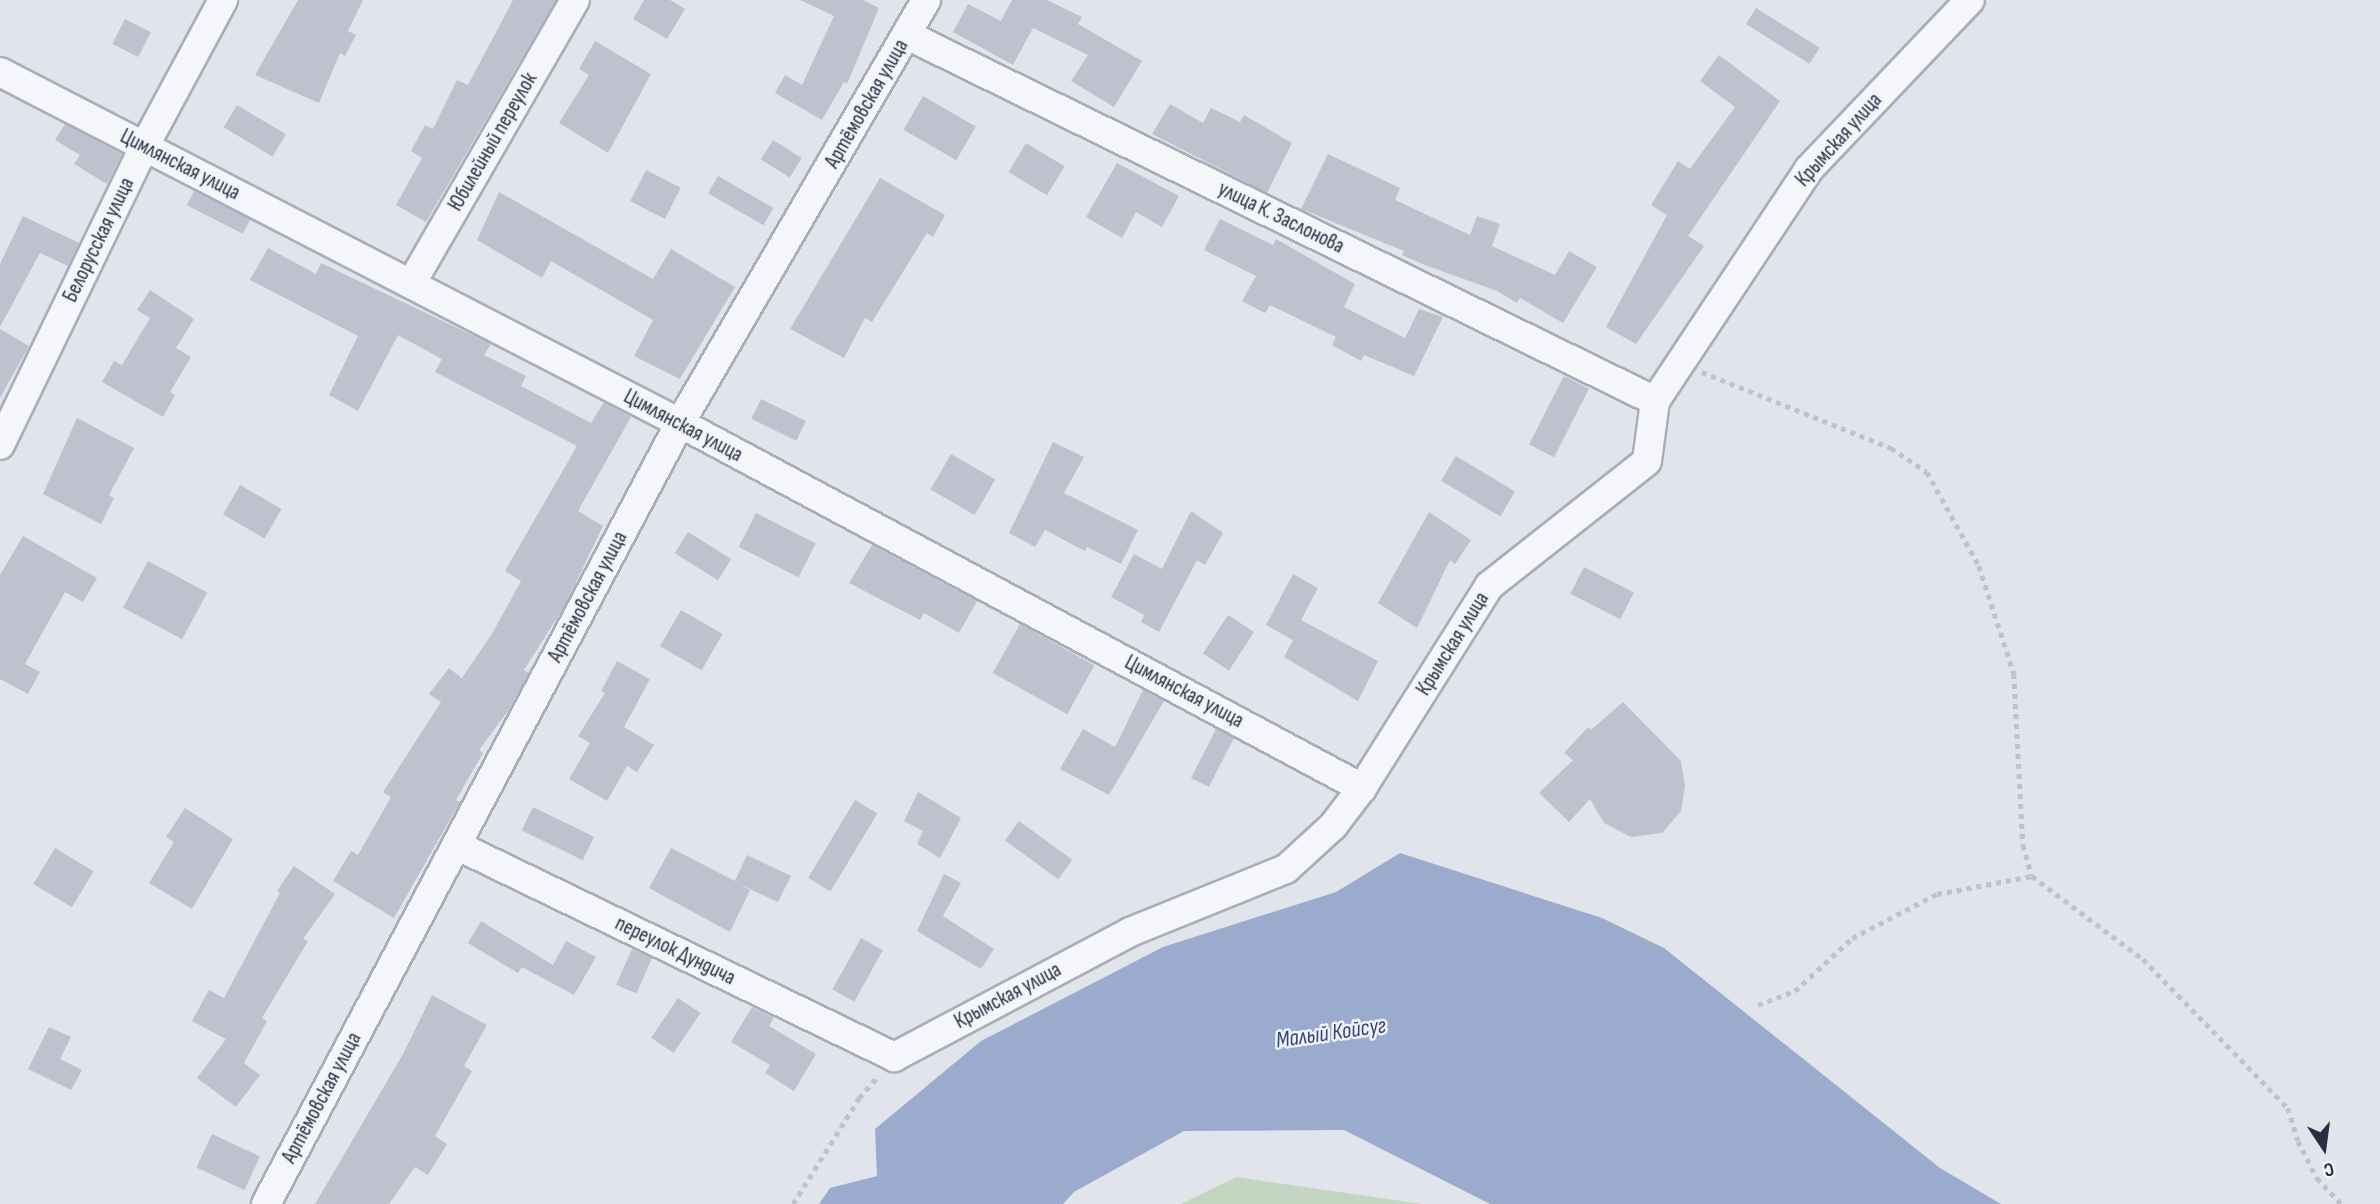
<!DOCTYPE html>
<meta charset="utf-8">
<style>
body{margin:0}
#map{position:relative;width:2380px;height:1204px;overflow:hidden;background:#e2e4eb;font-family:"Sofia Sans Condensed",sans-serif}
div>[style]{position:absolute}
.green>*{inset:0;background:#c4d5c2}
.water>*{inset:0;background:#9babcd}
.building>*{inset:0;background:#bec2ce;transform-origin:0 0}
.path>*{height:4.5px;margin-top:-2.25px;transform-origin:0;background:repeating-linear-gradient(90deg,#c0c2ca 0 5px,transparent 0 10px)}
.roads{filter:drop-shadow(2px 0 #aaadb9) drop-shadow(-2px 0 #aaadb9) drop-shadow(0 2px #aaadb9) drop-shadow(0 -2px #aaadb9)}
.minor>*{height:28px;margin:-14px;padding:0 14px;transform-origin:14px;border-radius:14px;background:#f5f6f9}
span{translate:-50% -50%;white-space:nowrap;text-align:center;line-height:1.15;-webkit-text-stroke:5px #f2f3f8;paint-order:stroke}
.street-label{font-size:21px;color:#292e44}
.water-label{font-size:23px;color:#30467b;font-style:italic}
.north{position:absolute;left:2289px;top:1113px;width:70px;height:70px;-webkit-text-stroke:5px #f2f3f8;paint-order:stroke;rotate:167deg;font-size:19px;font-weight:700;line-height:28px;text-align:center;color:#292e44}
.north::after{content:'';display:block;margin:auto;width:24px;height:32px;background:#292e44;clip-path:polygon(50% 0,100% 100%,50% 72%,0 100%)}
</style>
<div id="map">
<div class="green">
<div style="clip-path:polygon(1236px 1177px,1422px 1204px,1181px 1204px)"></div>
</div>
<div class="water">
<div style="clip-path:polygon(1400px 853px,1602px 918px,1664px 948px,1940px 1168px,2001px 1204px,1490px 1204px,1344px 1130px,1184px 1131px,1074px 1192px,1063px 1204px,819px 1204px,830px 1188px,877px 1176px,875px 1129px,981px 1041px,1163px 947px,1336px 892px)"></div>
</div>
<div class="building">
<div style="clip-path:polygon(298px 0,363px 0,348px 31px,356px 35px,345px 56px,340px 53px,319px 103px,255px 75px)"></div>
<div style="clip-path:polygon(513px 0,556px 0,426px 222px,396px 205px,422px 158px,411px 151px,425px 125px,433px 129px,457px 80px,468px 85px)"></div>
<div style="clip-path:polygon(644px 0,670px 0,685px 9px,667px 39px,633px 19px)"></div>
<div style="clip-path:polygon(800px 0,863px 0,879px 8px,847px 84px,844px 82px,822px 120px,775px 93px,785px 75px,802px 85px,834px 16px)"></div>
<div style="clip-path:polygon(1012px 0,1047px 0,1082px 17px,1078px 24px,1142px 61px,1114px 107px,1071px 81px,1088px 55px,1033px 28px,1013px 65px,953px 32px,968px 4px,1001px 21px)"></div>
<div style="left:1756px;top:8px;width:75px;height:19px;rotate:32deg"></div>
<div style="left:125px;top:19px;width:29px;height:28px;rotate:27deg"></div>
<div style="clip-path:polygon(595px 41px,651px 74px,608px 153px,559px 123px,589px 75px,579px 69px)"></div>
<div style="clip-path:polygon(1719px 55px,1780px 101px,1688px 236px,1704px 246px,1636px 344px,1606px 327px,1667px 215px,1651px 205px,1678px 161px,1690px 169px,1735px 107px,1700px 81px)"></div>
<div style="left:923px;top:96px;width:61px;height:39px;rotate:30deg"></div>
<div style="clip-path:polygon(1170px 104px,1203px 123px,1211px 108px,1240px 122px,1244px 115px,1292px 143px,1267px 193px,1152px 134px)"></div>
<div style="left:237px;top:105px;width:57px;height:26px;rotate:31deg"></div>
<div style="clip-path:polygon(65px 124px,122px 154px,107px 184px,74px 164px,80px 155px,55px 140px)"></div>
<div style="left:773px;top:140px;width:34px;height:23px;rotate:32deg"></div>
<div style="left:1026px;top:143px;width:45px;height:34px;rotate:31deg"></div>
<div style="clip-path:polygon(1328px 154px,1400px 188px,1395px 200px,1470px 235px,1477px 216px,1500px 224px,1492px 246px,1555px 275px,1569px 251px,1597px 267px,1563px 323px,1520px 298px,1517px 303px,1497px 291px,1425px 265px,1402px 255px,1404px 251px,1301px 209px)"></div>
<div style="clip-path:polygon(1117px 163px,1179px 196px,1162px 227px,1136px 212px,1122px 238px,1086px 217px)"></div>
<div style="left:646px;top:170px;width:39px;height:35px;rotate:27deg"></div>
<div style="left:718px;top:176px;width:64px;height:20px;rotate:30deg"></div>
<div style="clip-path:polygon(880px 178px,945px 215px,933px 237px,927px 233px,872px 322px,865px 318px,844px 358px,790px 329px)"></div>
<div style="left:194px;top:191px;width:63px;height:16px;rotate:27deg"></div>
<div style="clip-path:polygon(499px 192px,653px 279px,671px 249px,735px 287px,680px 379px,634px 356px,653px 320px,551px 261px,542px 278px,477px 240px)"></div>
<div style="clip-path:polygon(23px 216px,79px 243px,68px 266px,40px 253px,0 327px,0 264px)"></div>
<div style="clip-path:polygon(1220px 219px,1273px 245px,1276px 239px,1355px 284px,1344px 307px,1405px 338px,1419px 309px,1443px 317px,1414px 376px,1364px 355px,1361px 361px,1332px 345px,1336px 337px,1270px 305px,1265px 313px,1242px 301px,1256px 276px,1204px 250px)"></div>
<div style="clip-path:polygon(268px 248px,316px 274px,321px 263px,491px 344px,484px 355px,526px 376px,521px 386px,591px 423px,604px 402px,631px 417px,578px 511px,603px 526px,564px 607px,524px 670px,529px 673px,508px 711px,479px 750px,483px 753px,456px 800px,460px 802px,394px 918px,333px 881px,351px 851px,358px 855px,391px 797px,383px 792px,441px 702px,429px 694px,449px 668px,462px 678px,493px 632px,521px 581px,505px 571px,577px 446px,435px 372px,442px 359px,398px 335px,358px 411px,329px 395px,358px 336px,250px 280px)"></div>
<div style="clip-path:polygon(150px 290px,194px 319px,176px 348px,191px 357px,170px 392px,175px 395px,163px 417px,102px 382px,114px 361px,122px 365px,150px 318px,137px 310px)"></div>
<div style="clip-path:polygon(0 329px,29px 346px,0 398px)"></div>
<div style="left:1564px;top:376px;width:28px;height:77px;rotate:27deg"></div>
<div style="left:761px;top:399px;width:50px;height:22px;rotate:26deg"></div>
<div style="clip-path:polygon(77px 418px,134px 448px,109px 495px,114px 498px,101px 524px,43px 494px)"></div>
<div style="clip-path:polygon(1053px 442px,1084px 457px,1064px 493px,1138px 530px,1121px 564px,1087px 547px,1085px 551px,1045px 530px,1035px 547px,1009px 533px)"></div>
<div style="left:951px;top:454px;width:51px;height:41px;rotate:30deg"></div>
<div style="left:1456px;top:456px;width:69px;height:29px;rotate:31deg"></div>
<div style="left:240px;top:485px;width:48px;height:34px;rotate:30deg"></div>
<div style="clip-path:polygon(1191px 511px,1223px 533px,1205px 565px,1197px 560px,1159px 632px,1141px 622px,1144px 615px,1111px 597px,1134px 554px,1162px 569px)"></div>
<div style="clip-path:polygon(1429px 512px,1471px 540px,1455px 564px,1450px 560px,1417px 628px,1378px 603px)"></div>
<div style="left:756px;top:513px;width:67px;height:38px;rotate:27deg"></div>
<div style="left:688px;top:532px;width:51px;height:25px;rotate:32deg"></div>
<div style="clip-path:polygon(23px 536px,97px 578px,83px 602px,65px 592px,25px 664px,40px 672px,28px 694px,0 679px,0 575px)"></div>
<div style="clip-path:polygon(872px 545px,977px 601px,959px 633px,924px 613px,920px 620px,849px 583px)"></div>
<div style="left:148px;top:561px;width:67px;height:53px;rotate:28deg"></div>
<div style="left:1584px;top:567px;width:56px;height:30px;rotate:27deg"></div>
<div style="clip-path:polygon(1293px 574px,1318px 588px,1301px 620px,1378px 661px,1358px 701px,1284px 657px,1293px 640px,1266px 625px)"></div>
<div style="left:681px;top:610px;width:48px;height:42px;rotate:30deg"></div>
<div style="left:1228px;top:615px;width:31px;height:46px;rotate:33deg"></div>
<div style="left:1020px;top:624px;width:85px;height:56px;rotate:29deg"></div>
<div style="clip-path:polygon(617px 661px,650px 679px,624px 727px,654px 745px,637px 772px,627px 766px,607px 801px,569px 779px,590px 743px,578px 736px,605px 693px,601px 691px)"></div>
<div style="clip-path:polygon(1143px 690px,1164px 701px,1109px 795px,1060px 769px,1083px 729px,1115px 747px)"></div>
<div style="clip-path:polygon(1623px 702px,1681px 761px,1685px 786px,1681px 811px,1662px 833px,1631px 837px,1604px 823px,1590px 799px,1569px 822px,1539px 793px,1573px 760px,1564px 753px,1588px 727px,1591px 730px)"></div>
<div style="left:1216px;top:729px;width:20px;height:55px;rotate:27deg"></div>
<div style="clip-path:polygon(918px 792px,961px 818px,940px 858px,917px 844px,923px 831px,904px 821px)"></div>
<div style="left:855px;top:800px;width:26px;height:91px;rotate:31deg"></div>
<div style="left:533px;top:807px;width:68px;height:26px;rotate:26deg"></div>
<div style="clip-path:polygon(185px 808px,233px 839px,192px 909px,149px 883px,174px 842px,166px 837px)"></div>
<div style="left:1019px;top:821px;width:66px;height:24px;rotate:36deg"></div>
<div style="left:55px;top:848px;width:45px;height:42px;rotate:31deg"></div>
<div style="clip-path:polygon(671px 848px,735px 881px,747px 855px,791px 876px,778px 902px,735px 882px,750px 890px,730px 932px,649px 888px)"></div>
<div style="clip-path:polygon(294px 866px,335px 894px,303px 939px,308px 941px,262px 1018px,267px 1021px,244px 1063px,260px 1075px,236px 1107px,197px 1078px,226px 1039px,192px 1021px,209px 990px,224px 998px,280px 893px,277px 891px)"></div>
<div style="clip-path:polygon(944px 874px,961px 883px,943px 916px,994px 949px,981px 969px,917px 931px)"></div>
<div style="clip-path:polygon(481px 921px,553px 965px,566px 941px,596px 957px,574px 995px,522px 967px,518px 973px,468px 943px)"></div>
<div style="left:861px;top:938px;width:25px;height:59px;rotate:29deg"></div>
<div style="left:632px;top:949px;width:22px;height:39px;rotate:24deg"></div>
<div style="clip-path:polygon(432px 995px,487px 1025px,464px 1066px,472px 1071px,435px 1136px,447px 1144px,428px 1175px,415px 1167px,389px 1204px,315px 1204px,403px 1054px)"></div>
<div style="left:678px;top:998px;width:27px;height:48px;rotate:34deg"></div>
<div style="clip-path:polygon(752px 1007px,774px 1018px,769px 1026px,816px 1054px,794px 1091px,765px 1073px,770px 1065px,731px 1042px)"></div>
<div style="clip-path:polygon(49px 1027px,71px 1037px,60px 1059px,82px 1070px,71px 1090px,28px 1069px)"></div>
<div style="left:212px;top:1134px;width:53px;height:37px;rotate:25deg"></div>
</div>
<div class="path">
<div style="left:1702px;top:372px;width:204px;rotate:21.9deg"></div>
<div style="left:1891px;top:448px;width:43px;rotate:33.7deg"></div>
<div style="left:1927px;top:472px;width:107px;rotate:61deg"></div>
<div style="left:1979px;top:566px;width:114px;rotate:72deg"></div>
<div style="left:2014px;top:674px;width:171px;rotate:87deg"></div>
<div style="left:2023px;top:845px;width:32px;rotate:74deg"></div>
<div style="left:1758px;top:1005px;width:40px;rotate:-21deg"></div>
<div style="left:1795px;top:991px;width:78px;rotate:-42.9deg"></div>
<div style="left:1852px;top:938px;width:96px;rotate:-27.4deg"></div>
<div style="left:1937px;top:894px;width:97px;rotate:-10.7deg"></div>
<div style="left:2032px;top:876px;width:139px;rotate:36.8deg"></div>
<div style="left:2143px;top:959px;width:208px;rotate:45.8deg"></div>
<div style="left:2288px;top:1108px;width:34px;rotate:73deg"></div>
<div style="left:2298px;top:1141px;width:42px;rotate:62.8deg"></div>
<div style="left:2317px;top:1178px;width:35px;rotate:47deg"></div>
<div style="left:793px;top:1204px;width:125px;rotate:-58.1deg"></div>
<div style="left:859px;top:1098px;width:29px;rotate:-49deg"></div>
</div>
<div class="roads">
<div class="minor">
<div style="left:907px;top:35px;width:833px;rotate:26.07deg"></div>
<div style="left:0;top:72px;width:765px;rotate:27.3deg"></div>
<div style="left:680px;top:423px;width:774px;rotate:28.16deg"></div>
<div style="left:411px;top:284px;width:328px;rotate:-60deg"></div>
<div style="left:0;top:445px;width:331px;rotate:-64.2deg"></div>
<div style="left:144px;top:147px;width:167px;rotate:-61.7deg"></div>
<div style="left:456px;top:845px;width:487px;rotate:25.8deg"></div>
<div style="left:894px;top:1057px;width:267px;rotate:-27.9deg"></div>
<div style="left:1130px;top:932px;width:168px;rotate:-22deg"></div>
<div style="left:1286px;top:869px;width:64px;rotate:-42.5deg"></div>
<div style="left:1333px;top:826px;width:48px;rotate:-52.7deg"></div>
<div style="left:1362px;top:788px;width:239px;rotate:-57.8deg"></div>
<div style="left:1489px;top:586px;width:201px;rotate:-38.3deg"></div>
<div style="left:1647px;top:461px;width:61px;rotate:-82.4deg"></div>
<div style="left:1655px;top:401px;width:278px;rotate:-56.4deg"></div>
<div style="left:1809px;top:169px;width:233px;rotate:-46.4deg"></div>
<div style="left:266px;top:1204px;width:884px;rotate:-62.07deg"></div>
<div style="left:680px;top:423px;width:489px;rotate:-59.8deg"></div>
</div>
</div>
<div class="street-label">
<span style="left:867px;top:104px;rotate:-60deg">Артёмовская улица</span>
<span style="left:1839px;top:140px;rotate:-48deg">Крымская улица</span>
<span style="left:493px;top:142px;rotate:-60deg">Юбилейный переулок</span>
<span style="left:180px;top:165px;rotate:27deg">Цимлянская улица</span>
<span style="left:1281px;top:218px;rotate:26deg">улица К. Заслонова</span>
<span style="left:99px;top:240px;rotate:-64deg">Белорусская улица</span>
<span style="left:683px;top:426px;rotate:28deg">Цимлянская улица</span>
<span style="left:588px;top:597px;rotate:-62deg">Артёмовская улица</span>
<span style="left:1453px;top:644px;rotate:-58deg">Крымская улица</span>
<span style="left:1184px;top:692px;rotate:28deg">Цимлянская улица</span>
<span style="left:675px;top:951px;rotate:26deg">переулок Дундича</span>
<span style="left:1008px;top:996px;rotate:-28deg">Крымская улица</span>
<span style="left:322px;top:1098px;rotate:-62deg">Артёмовская улица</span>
</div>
<div class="water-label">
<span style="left:1331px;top:1033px;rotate:-8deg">Малый Койсуг</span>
</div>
<div class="north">С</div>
</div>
